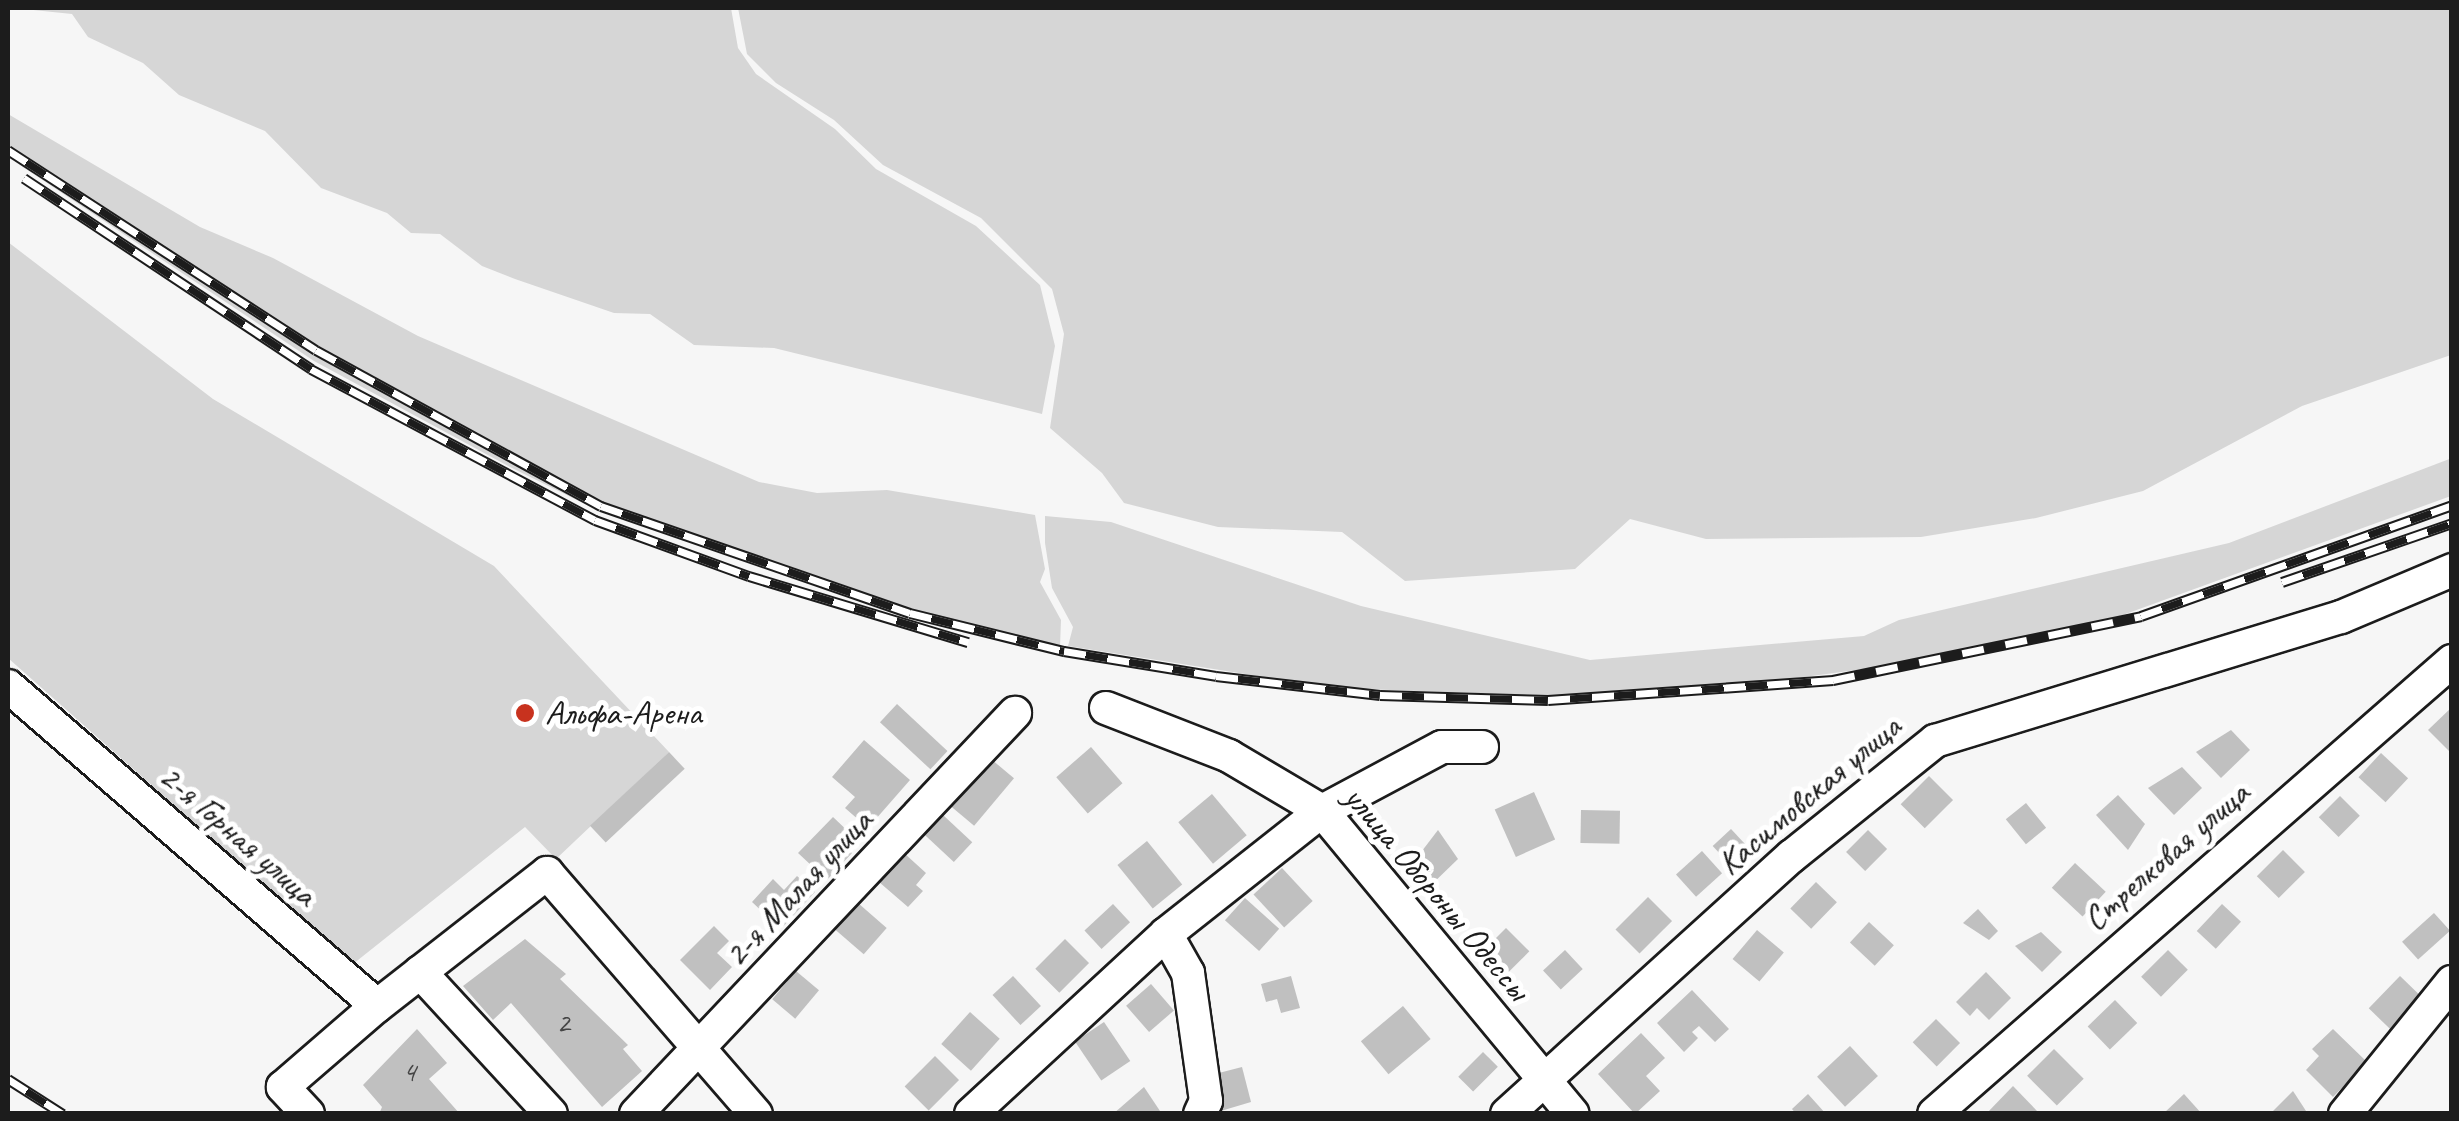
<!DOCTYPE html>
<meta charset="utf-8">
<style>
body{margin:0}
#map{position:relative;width:2459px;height:1121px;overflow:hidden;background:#f6f6f6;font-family:Caveat,sans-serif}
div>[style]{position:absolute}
.green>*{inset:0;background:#d6d6d6}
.building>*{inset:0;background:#c0c0c0;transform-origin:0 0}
.roads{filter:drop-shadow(2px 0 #1c1c1c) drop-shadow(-2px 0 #1c1c1c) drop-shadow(0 2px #1c1c1c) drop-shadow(0 -2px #1c1c1c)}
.minor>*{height:32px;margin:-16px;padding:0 16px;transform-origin:16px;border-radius:16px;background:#fff}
.rail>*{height:11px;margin-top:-5.5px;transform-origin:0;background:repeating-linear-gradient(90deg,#fff 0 22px,#1c1c1c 0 44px);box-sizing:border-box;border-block:2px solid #1c1c1c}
.dots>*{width:28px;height:28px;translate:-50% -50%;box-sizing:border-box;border:5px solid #fff;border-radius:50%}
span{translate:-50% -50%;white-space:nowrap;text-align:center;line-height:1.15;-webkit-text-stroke:10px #fff;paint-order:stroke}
.number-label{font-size:30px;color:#454545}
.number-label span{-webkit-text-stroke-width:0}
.poi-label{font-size:35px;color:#1c1c1c}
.left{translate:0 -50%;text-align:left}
.street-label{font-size:35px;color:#1c1c1c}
.frame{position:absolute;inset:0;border:10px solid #1c1c1c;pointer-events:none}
</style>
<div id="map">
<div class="green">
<div style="clip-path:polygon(14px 8px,731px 8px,738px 48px,756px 74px,835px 129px,876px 169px,976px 226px,1040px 285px,1055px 346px,1042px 414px,774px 348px,694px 345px,650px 314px,614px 313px,515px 279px,482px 266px,440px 234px,411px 233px,387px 213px,321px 188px,265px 131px,179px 95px,143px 63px,88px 37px,72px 14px)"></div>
<div style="clip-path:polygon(738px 8px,2451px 8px,2451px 355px,2302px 406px,2143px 491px,2036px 518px,1921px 537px,1706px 539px,1630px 519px,1575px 569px,1405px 581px,1342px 532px,1218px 527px,1124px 503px,1102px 473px,1050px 428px,1064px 334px,1052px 289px,981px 218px,883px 165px,834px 120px,776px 83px,747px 54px)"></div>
<div style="clip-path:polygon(8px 114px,200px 227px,273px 258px,418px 336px,759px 482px,817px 493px,887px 490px,1035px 515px,1045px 569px,1040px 582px,1061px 620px,1060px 647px,857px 599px,593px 508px,510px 467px,314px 361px,8px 157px)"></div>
<div style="clip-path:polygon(8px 242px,213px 399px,494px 566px,669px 752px,556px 859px,525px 827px,353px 964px,8px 658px)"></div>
<div style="clip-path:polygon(2452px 458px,2451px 496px,2120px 616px,1916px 662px,1745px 685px,1564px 696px,1333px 688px,1068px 646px,1073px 627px,1052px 588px,1045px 543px,1045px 516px,1111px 522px,1361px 606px,1590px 660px,1864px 636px,1899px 620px,2229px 543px)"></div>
</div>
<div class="building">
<div style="left:897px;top:704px;width:69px;height:25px;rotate:43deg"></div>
<div style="clip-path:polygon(2452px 707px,2452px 748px,2449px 751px,2428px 730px)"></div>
<div style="clip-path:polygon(2231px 730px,2250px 750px,2221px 778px,2196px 752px)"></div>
<div style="clip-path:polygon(864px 740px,910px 780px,868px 828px,845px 808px,855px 797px,832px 777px)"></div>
<div style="left:1091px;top:747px;width:48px;height:46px;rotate:49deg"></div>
<div style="left:669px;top:752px;width:23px;height:108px;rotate:47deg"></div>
<div style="left:2381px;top:753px;width:37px;height:33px;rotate:43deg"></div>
<div style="left:991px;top:759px;width:30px;height:62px;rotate:40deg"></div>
<div style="clip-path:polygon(2182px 767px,2202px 788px,2174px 815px,2148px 788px)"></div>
<div style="left:1929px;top:776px;width:34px;height:40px;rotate:45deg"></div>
<div style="left:1534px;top:792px;width:52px;height:43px;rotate:66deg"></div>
<div style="left:1212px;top:794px;width:54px;height:44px;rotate:50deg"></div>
<div style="clip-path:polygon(2118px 795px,2145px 824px,2128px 850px,2096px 815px)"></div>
<div style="left:2340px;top:796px;width:28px;height:30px;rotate:45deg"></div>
<div style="left:2026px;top:803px;width:32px;height:26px;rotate:51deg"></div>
<div style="left:1581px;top:810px;width:39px;height:33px;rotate:1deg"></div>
<div style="left:943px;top:815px;width:40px;height:27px;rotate:43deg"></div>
<div style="clip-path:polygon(833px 817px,853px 836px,844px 845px,852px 853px,827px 880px,798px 853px)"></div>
<div style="left:1731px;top:829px;width:26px;height:25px;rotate:47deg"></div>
<div style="clip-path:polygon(1438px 830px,1458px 859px,1428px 888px,1409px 868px)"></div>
<div style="left:1868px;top:830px;width:27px;height:31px;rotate:45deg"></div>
<div style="left:1147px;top:841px;width:56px;height:38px;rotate:51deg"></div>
<div style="left:2283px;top:850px;width:31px;height:37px;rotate:45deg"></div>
<div style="left:1702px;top:851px;width:30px;height:35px;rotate:48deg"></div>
<div style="clip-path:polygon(904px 853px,926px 873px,916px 885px,923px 891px,908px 907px,879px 882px)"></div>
<div style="left:2075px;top:863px;width:42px;height:34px;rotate:43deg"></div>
<div style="left:1282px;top:868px;width:45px;height:39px;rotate:47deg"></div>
<div style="clip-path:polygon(797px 876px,815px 892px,781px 929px,752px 902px,773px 879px,784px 890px)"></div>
<div style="left:1816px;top:882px;width:29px;height:37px;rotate:44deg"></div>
<div style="left:1648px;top:897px;width:34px;height:46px;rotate:45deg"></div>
<div style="left:1245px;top:898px;width:46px;height:30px;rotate:42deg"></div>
<div style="left:858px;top:903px;width:38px;height:35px;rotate:41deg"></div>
<div style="left:1113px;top:904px;width:25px;height:39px;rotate:47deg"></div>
<div style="left:2222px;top:904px;width:26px;height:37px;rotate:43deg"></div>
<div style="clip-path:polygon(1978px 909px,1998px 931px,1989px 940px,1963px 923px)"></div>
<div style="left:2434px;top:913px;width:24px;height:43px;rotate:48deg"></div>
<div style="left:1869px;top:922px;width:34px;height:28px;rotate:43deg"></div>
<div style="clip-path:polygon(714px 926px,729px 941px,717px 953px,732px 967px,710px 990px,680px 960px)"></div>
<div style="left:1506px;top:928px;width:33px;height:35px;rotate:45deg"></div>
<div style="left:1757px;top:930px;width:35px;height:38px;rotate:40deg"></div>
<div style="clip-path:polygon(2041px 932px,2062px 952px,2042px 972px,2015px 946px)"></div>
<div style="clip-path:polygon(525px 939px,566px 974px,560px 979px,628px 1045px,623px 1049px,642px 1071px,602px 1107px,511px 1003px,493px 1020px,463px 986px)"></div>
<div style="left:1065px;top:939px;width:34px;height:42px;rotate:45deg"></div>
<div style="left:1565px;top:950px;width:26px;height:30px;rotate:47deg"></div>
<div style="left:2168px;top:950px;width:28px;height:38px;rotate:45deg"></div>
<div style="left:796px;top:971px;width:30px;height:37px;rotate:40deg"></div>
<div style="clip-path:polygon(1986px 972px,2011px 998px,1989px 1020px,1977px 1008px,1970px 1016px,1956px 1002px)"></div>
<div style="left:1013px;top:976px;width:41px;height:28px;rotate:47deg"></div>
<div style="clip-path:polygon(1291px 976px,1300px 1008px,1281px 1013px,1277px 999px,1266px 1002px,1261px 984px)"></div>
<div style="left:2400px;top:976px;width:37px;height:45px;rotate:44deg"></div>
<div style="left:1151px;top:984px;width:35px;height:33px;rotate:49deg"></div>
<div style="clip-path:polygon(1692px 990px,1729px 1029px,1715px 1042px,1699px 1026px,1692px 1032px,1698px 1038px,1684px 1052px,1657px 1023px)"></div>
<div style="left:2115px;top:1000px;width:32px;height:38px;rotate:46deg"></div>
<div style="left:1403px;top:1006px;width:43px;height:55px;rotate:50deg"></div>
<div style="left:970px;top:1012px;width:40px;height:43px;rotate:42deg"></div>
<div style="left:1936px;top:1019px;width:34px;height:33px;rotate:45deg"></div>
<div style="left:1104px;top:1022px;width:47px;height:35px;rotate:56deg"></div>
<div style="clip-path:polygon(417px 1029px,447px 1063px,429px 1079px,460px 1114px,379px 1114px,382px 1107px,363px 1085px)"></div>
<div style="clip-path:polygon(2333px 1029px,2367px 1062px,2333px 1097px,2306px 1070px,2319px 1056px,2312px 1049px)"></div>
<div style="clip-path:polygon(1641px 1033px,1665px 1058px,1646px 1076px,1660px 1091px,1635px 1114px,1598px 1074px)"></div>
<div style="left:1850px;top:1046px;width:41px;height:45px;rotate:47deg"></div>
<div style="left:2054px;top:1049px;width:42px;height:38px;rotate:45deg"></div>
<div style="left:1483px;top:1052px;width:21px;height:35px;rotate:45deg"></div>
<div style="left:935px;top:1056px;width:34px;height:43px;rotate:45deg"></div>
<div style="clip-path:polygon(1242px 1067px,1251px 1102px,1214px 1113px,1211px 1075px)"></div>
<div style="clip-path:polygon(2013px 1086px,2038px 1112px,1986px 1114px)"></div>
<div style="clip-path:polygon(1144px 1087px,1162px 1114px,1113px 1114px)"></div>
<div style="clip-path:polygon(2293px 1091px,2308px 1114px,2270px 1114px)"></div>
<div style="clip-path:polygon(1808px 1094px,1826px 1114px,1796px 1114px,1792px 1109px)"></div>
<div style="clip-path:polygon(2184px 1094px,2202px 1114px,2163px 1114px)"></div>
</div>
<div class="roads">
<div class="minor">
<div style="left:8px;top:686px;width:488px;rotate:40.9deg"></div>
<div style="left:377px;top:1006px;width:216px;rotate:-38deg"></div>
<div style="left:547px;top:873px;width:319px;rotate:49.1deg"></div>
<div style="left:1106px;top:708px;width:132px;rotate:21.3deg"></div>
<div style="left:1229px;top:756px;width:108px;rotate:30.6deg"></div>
<div style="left:1322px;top:811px;width:393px;rotate:50.4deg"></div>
<div style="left:1166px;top:934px;width:45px;rotate:60.6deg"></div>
<div style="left:1188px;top:973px;width:129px;rotate:82deg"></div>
<div style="left:1206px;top:1101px;width:14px;rotate:115deg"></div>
<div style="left:420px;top:972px;width:193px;rotate:47.3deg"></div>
<div style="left:308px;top:1114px;width:37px;rotate:-133deg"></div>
<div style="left:283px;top:1087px;width:124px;rotate:-40.8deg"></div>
<div style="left:636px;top:1114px;width:552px;rotate:-46.62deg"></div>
<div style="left:971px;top:1114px;width:265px;rotate:-42.7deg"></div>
<div style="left:1166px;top:934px;width:199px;rotate:-38.3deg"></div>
<div style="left:1322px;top:811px;width:136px;rotate:-28.1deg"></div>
<div style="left:1442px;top:747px;width:40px"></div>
<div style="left:1507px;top:1114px;width:384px;rotate:-42.2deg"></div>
<div style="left:1792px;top:856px;width:184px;rotate:-38.8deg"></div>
<div style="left:1935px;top:741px;width:425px;rotate:-17deg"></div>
<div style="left:2341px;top:617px;width:121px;rotate:-22.9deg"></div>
<div style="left:1934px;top:1114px;width:688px;rotate:-41.17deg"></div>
<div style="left:2345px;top:1114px;width:170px;rotate:-51deg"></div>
</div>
</div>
<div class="rail">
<div style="left:8px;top:150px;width:367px;rotate:33deg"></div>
<div style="left:316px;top:350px;width:325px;rotate:28.7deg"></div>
<div style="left:601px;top:506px;width:327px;rotate:19.1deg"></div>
<div style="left:910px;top:613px;width:159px;rotate:13.9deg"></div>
<div style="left:1064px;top:651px;width:154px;rotate:9.3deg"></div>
<div style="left:1216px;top:676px;width:165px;rotate:6.6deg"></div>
<div style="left:1380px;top:695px;width:168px;rotate:1.7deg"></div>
<div style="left:1548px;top:700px;width:286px;rotate:-4deg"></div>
<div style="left:1833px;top:680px;width:315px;rotate:-11.7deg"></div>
<div style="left:2141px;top:616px;width:330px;rotate:-19.6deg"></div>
<div style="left:24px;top:178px;width:345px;rotate:33.6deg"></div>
<div style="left:311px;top:369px;width:322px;rotate:28deg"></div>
<div style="left:595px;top:520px;width:164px;rotate:20deg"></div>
<div style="left:749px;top:576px;width:229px;rotate:16.8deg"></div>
<div style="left:2282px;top:582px;width:180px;rotate:-19.1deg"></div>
<div style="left:8px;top:1079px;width:65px;rotate:32.5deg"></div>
</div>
<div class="dots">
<div style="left:525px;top:713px;background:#c8321e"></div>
</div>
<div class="number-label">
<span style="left:563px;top:1022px">2</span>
<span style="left:409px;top:1071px">4</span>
</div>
<div class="poi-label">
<span class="left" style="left:545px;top:713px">Альфа-Арена</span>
</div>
<div class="street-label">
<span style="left:1809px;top:795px;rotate:-40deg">Касимовская улица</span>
<span style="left:238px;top:835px;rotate:41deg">2-я Горная улица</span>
<span style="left:2166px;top:856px;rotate:-41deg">Стрелковая улица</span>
<span style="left:798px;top:888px;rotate:-47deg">2-я Малая улица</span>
<span style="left:1437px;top:893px;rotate:50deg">улица Обороны Одессы</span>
</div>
<div class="frame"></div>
</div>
